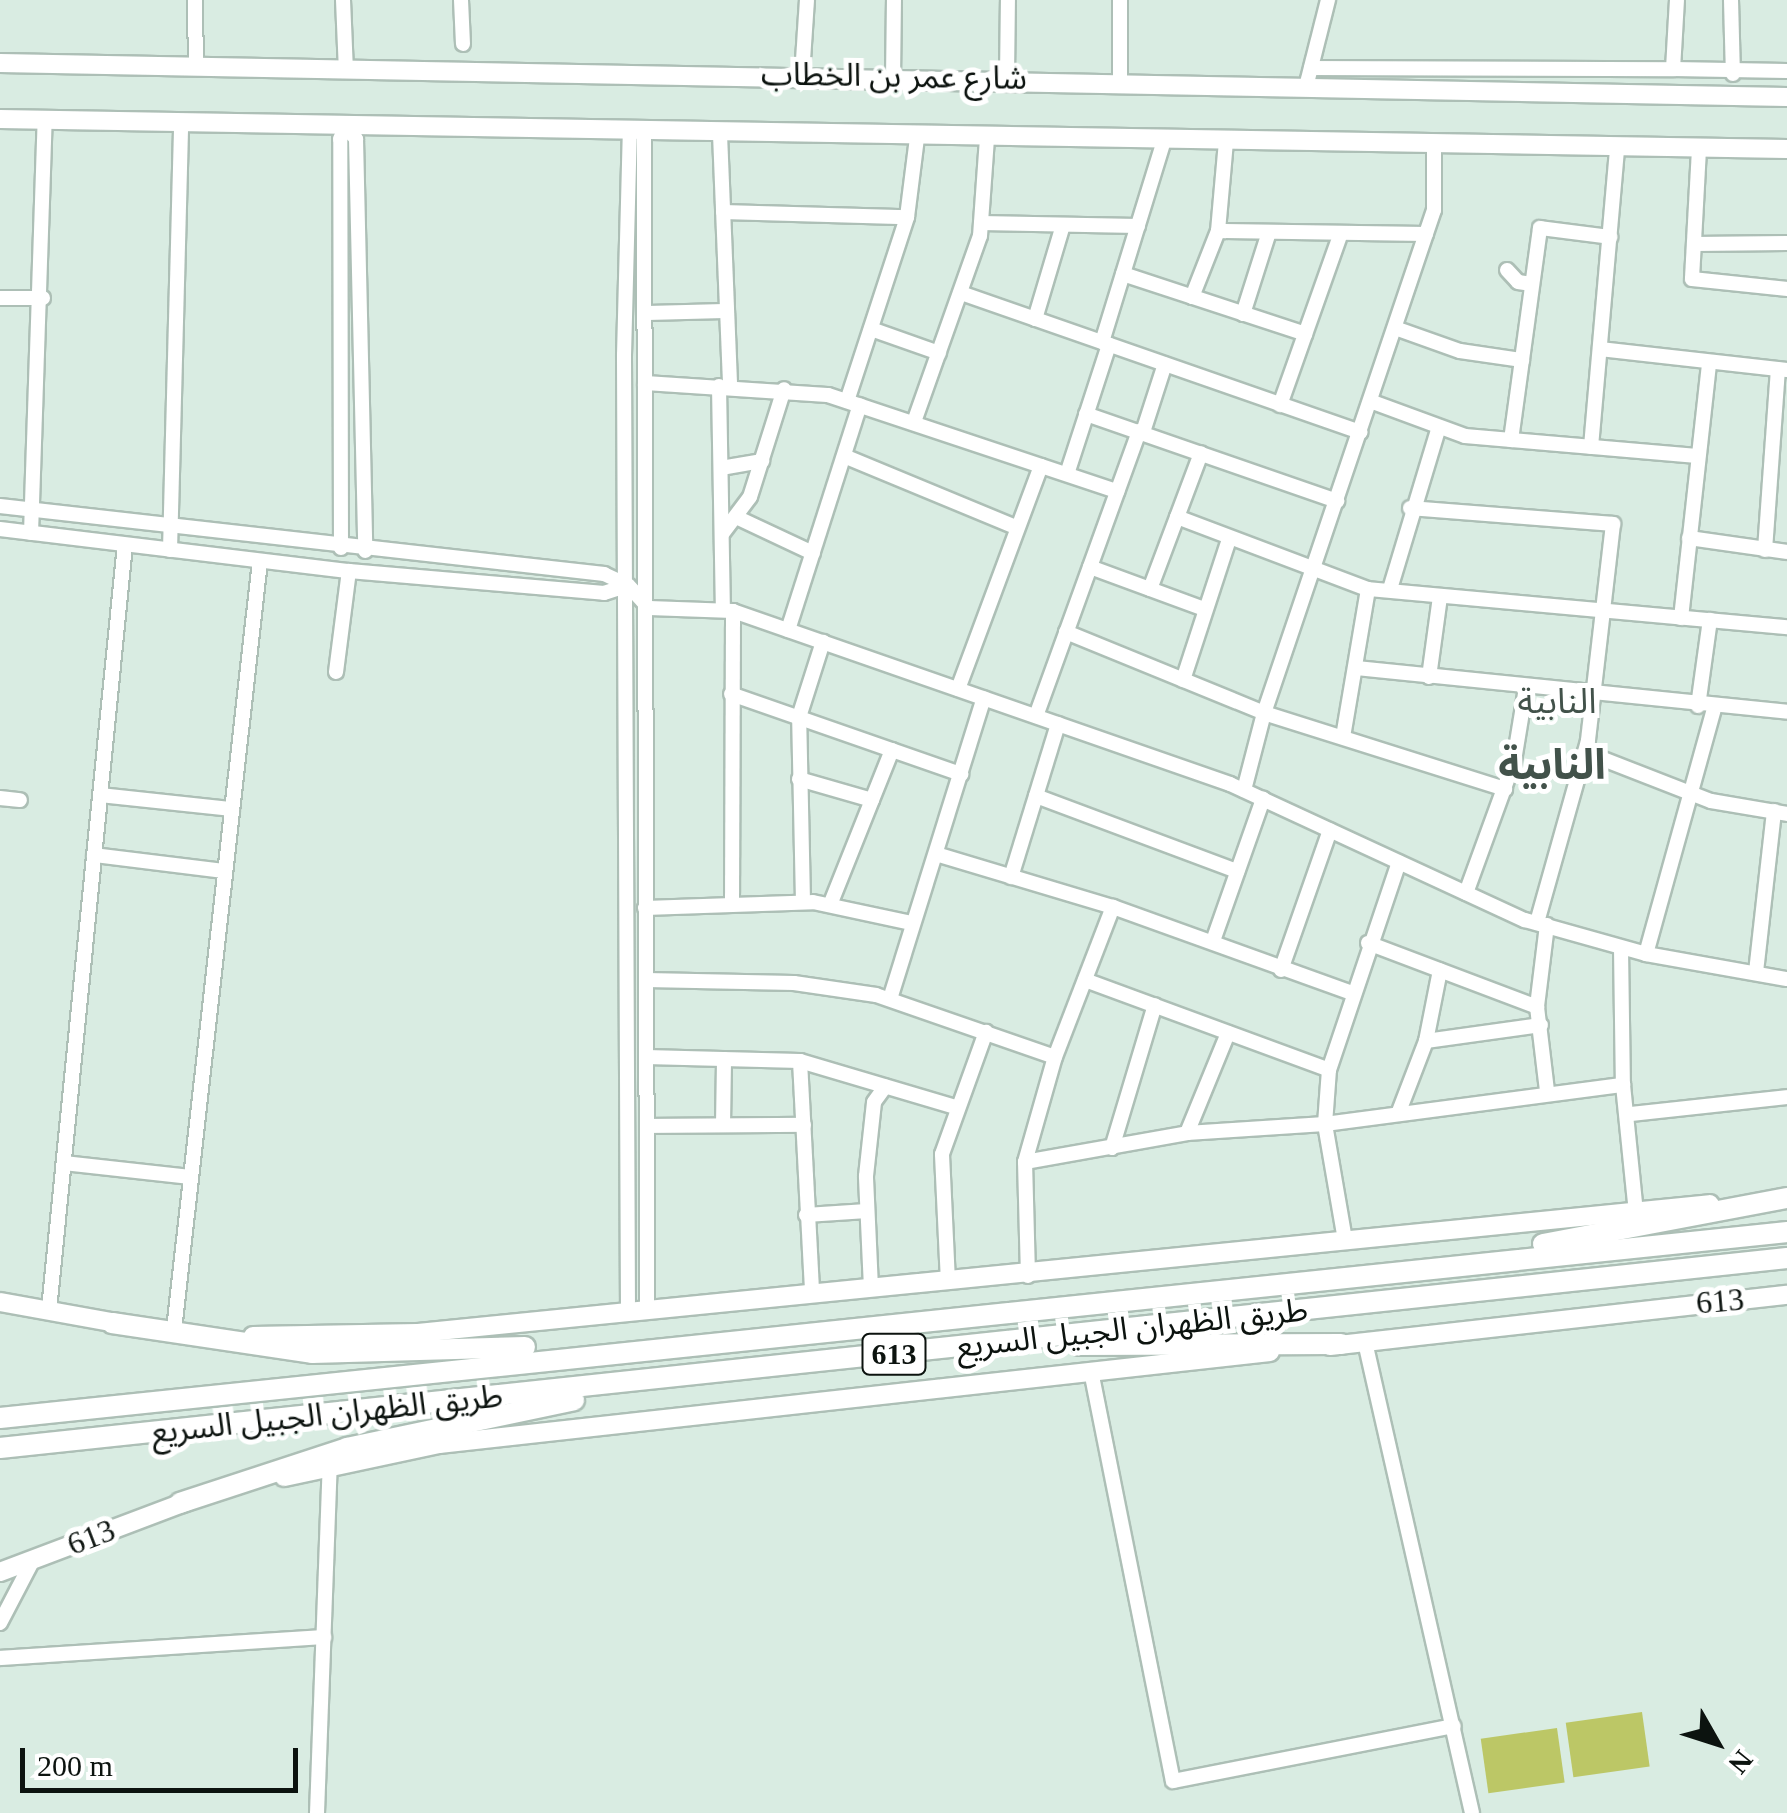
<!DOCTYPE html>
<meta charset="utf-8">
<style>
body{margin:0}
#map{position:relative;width:1787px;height:1813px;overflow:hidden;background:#d9ece2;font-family:"Times New Roman","Noto Sans Arabic",serif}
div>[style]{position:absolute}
.green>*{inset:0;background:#bcc766;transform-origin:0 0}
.roads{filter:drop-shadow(2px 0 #adbfb6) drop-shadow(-2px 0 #adbfb6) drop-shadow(0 2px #adbfb6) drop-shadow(0 -2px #adbfb6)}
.minor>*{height:14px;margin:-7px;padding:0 7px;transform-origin:7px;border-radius:7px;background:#fff}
.major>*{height:18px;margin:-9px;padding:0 9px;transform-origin:9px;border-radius:9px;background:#fff}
.highway>*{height:20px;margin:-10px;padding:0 10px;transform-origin:10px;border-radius:10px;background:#fff}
span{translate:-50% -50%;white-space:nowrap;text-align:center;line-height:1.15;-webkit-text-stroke:10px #fff;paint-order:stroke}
.shield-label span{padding:2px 8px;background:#fff;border:2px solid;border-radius:8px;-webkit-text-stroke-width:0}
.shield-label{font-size:30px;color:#0c130f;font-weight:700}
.street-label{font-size:32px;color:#0c130f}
.neighbourhood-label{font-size:35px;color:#42524a}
.district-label{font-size:42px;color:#42524a;font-weight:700}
.north{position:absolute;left:1667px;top:1693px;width:100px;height:100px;-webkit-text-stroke:8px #fff;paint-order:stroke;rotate:129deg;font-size:28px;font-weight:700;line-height:40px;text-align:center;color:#0c130f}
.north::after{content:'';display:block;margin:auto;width:35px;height:45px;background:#0c130f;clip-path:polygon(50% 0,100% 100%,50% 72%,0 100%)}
.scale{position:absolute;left:20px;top:1748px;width:278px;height:45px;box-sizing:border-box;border:5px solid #0c130f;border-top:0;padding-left:12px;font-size:30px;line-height:35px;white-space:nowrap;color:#0c130f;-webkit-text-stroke:8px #fff;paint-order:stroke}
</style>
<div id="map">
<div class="green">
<div style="left:1642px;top:1712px;width:55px;height:77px;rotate:82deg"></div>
<div style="left:1557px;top:1728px;width:55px;height:77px;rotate:82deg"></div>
</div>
<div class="roads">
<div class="minor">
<div style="left:195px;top:0;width:68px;rotate:89.2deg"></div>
<div style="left:343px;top:0;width:71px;rotate:87.6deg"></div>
<div style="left:461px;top:0;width:44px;rotate:87.4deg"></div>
<div style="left:1731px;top:0;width:74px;rotate:88.5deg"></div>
<div style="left:1311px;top:68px;width:362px;rotate:0.2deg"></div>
<div style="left:1673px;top:69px;width:69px;rotate:-86.7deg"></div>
<div style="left:1673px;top:69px;width:114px;rotate:1deg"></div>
<div style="left:802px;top:75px;width:75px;rotate:-86.2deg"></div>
<div style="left:1007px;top:77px;width:77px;rotate:-89.3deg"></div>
<div style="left:893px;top:79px;width:79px;rotate:-89.3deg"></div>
<div style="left:1120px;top:79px;width:79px;rotate:-90deg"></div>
<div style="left:1307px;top:83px;width:86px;rotate:-75.8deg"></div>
<div style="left:644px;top:133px;width:1178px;rotate:89.85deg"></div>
<div style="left:720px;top:134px;width:252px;rotate:87.7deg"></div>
<div style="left:1699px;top:149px;width:130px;rotate:93.1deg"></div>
<div style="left:1692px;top:279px;width:96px;rotate:6deg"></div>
<div style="left:723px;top:212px;width:184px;rotate:1.6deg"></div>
<div style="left:981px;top:223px;width:157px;rotate:1.1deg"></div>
<div style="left:1218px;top:231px;width:208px;rotate:0.8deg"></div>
<div style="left:1694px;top:244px;width:93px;rotate:-0.6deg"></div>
<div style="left:1507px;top:270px;width:16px;rotate:47deg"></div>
<div style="left:1518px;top:282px;width:14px;rotate:8deg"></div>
<div style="left:1123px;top:274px;width:192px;rotate:18.2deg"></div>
<div style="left:961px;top:293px;width:423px;rotate:19.2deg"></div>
<div style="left:1192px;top:297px;width:71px;rotate:-68.5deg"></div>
<div style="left:1218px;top:231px;width:89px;rotate:-84.9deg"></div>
<div style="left:0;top:298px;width:43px"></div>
<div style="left:645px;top:313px;width:82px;rotate:-1.4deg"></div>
<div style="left:1243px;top:314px;width:86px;rotate:-72.4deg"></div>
<div style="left:1035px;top:319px;width:98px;rotate:-73.4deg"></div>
<div style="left:1395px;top:328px;width:69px;rotate:19.5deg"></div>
<div style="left:1460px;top:351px;width:63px;rotate:8.3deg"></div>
<div style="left:871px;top:329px;width:72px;rotate:19.4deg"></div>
<div style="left:1102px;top:342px;width:210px;rotate:-72.9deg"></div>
<div style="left:1600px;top:349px;width:188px;rotate:6.4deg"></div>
<div style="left:645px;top:383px;width:183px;rotate:3.8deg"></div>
<div style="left:828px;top:395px;width:305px;rotate:18.4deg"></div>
<div style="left:719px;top:386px;width:224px;rotate:89deg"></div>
<div style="left:847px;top:401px;width:194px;rotate:-71.9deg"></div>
<div style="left:907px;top:217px;width:80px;rotate:-82.8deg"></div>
<div style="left:1370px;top:401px;width:101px;rotate:20.2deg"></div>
<div style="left:1465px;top:436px;width:233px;rotate:4.9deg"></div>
<div style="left:1280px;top:405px;width:182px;rotate:-70.5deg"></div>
<div style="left:1086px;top:414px;width:266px;rotate:19.1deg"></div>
<div style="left:914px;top:422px;width:197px;rotate:-70.5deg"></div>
<div style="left:980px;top:236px;width:97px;rotate:-85.9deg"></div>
<div style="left:1143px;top:432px;width:71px;rotate:-72.1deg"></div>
<div style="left:1511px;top:440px;width:214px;rotate:-82.2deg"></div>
<div style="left:1540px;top:228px;width:71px;rotate:7.3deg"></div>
<div style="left:1591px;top:447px;width:300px;rotate:-85deg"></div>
<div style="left:844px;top:456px;width:185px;rotate:22.5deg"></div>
<div style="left:721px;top:468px;width:42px;rotate:-9.7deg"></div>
<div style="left:1067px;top:474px;width:136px;rotate:-72deg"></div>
<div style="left:0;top:506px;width:608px;rotate:6.42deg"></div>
<div style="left:604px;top:574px;width:26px;rotate:25deg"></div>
<div style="left:628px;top:585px;width:31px;rotate:48deg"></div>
<div style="left:649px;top:608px;width:84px;rotate:2deg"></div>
<div style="left:733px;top:611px;width:526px;rotate:19.19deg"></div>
<div style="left:1230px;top:784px;width:325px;rotate:24.8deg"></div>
<div style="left:1525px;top:920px;width:126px;rotate:15.7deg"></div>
<div style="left:1646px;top:954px;width:143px;rotate:10.1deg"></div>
<div style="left:1410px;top:508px;width:204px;rotate:4.5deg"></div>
<div style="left:1613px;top:524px;width:218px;rotate:96.6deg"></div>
<div style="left:1588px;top:741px;width:189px;rotate:105.7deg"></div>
<div style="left:736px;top:517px;width:85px;rotate:25.1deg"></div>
<div style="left:1177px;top:517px;width:204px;rotate:20.7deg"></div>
<div style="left:1368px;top:589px;width:421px;rotate:5.2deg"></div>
<div style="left:0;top:529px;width:352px;rotate:6.9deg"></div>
<div style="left:349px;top:571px;width:256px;rotate:4.9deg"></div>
<div style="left:604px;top:593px;width:25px;rotate:-18deg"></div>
<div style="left:31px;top:533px;width:413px;rotate:-88.1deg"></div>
<div style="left:722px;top:534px;width:46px;rotate:-52.9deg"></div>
<div style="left:750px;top:497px;width:113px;rotate:-72.5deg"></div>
<div style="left:1689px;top:538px;width:99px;rotate:8.1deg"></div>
<div style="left:341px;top:548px;width:409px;rotate:-90.1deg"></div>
<div style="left:340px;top:139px;width:13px;rotate:-63deg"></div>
<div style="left:346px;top:127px;width:16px;rotate:50deg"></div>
<div style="left:356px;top:139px;width:412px;rotate:88.7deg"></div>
<div style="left:170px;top:550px;width:428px;rotate:-88.5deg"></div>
<div style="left:1765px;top:550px;width:181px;rotate:-85.9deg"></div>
<div style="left:1090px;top:567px;width:121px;rotate:20.2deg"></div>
<div style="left:1150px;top:589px;width:145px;rotate:-69.4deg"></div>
<div style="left:1390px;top:589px;width:169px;rotate:-73.2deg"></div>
<div style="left:1681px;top:618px;width:257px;rotate:-83.7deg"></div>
<div style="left:788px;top:630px;width:236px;rotate:-72.3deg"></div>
<div style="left:1066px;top:632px;width:214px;rotate:22.2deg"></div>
<div style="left:1264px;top:713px;width:253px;rotate:17.5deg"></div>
<div style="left:1356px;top:668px;width:433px;rotate:5.8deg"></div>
<div style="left:336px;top:672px;width:102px;rotate:-82.7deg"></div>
<div style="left:1429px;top:677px;width:81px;rotate:-82.2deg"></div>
<div style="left:1183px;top:680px;width:148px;rotate:-71.9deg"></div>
<div style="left:958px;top:689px;width:238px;rotate:-69.6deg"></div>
<div style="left:731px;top:694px;width:244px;rotate:19.2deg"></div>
<div style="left:1698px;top:706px;width:87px;rotate:-82.1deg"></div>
<div style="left:1036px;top:716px;width:303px;rotate:-70.1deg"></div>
<div style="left:1343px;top:737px;width:150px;rotate:-80.4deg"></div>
<div style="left:1585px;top:752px;width:135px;rotate:21.3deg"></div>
<div style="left:1711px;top:801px;width:77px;rotate:9.7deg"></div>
<div style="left:799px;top:779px;width:76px;rotate:16deg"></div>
<div style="left:1244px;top:790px;width:80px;rotate:-75.4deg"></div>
<div style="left:1264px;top:713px;width:531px;rotate:-71.33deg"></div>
<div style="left:1434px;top:210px;width:65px;rotate:-90deg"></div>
<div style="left:100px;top:795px;width:133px;rotate:6.1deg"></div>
<div style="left:1036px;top:796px;width:215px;rotate:20.5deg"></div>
<div style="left:0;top:798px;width:20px;rotate:6deg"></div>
<div style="left:936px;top:854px;width:185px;rotate:16.7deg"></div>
<div style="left:1113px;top:907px;width:254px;rotate:19.8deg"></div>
<div style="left:94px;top:855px;width:132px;rotate:7deg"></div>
<div style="left:1011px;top:877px;width:160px;rotate:-72.9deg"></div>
<div style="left:1466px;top:893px;width:140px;rotate:-70deg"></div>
<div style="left:1514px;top:761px;width:74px;rotate:-80.7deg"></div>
<div style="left:803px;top:902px;width:185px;rotate:-91.2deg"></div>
<div style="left:799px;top:717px;width:79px;rotate:-72.3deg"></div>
<div style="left:732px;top:904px;width:293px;rotate:-89.8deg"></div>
<div style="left:830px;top:905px;width:167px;rotate:-68.2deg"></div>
<div style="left:645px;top:908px;width:168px;rotate:-2deg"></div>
<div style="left:813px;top:902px;width:100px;rotate:12.1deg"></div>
<div style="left:1547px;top:925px;width:83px;rotate:97deg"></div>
<div style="left:1537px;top:1007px;width:85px;rotate:83.2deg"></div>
<div style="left:1213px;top:941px;width:151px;rotate:-70.6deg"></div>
<div style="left:1368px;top:943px;width:181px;rotate:20.7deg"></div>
<div style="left:1621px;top:948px;width:137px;rotate:89.2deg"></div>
<div style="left:1623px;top:1085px;width:128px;rotate:84.2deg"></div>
<div style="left:1646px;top:954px;width:255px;rotate:-74.5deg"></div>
<div style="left:1281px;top:970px;width:148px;rotate:-70.7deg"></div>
<div style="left:1756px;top:972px;width:162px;rotate:-83.6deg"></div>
<div style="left:646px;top:980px;width:148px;rotate:1.2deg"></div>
<div style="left:794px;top:983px;width:83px;rotate:8.3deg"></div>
<div style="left:876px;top:995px;width:189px;rotate:19.1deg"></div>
<div style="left:1085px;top:980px;width:260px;rotate:20.2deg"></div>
<div style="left:890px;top:999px;width:315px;rotate:-72.7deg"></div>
<div style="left:1426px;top:1041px;width:116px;rotate:-7.9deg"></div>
<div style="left:646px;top:1057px;width:154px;rotate:1.5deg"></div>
<div style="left:800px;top:1061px;width:162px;rotate:16.5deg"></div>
<div style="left:800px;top:1061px;width:232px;rotate:87deg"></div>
<div style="left:1398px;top:1114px;width:78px;rotate:-69deg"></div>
<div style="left:1426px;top:1041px;width:72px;rotate:-78.8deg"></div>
<div style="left:1631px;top:1114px;width:157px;rotate:-6.2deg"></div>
<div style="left:723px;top:1125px;width:66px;rotate:-89.1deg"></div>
<div style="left:647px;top:1126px;width:157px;rotate:-0.4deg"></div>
<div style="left:1187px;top:1133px;width:108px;rotate:-67.7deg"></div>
<div style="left:1112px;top:1148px;width:149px;rotate:-73.3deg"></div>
<div style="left:1025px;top:1162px;width:165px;rotate:-10.1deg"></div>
<div style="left:1187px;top:1133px;width:138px;rotate:-3.7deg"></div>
<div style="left:1325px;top:1124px;width:301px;rotate:-7.5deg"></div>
<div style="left:64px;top:1163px;width:127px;rotate:6.3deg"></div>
<div style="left:806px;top:1215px;width:61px;rotate:-3.8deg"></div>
<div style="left:1345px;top:1240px;width:118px;rotate:-99.8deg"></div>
<div style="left:1325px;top:1124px;width:54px;rotate:-85.8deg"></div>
<div style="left:1329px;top:1070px;width:219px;rotate:-71.4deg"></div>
<div style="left:1028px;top:1276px;width:114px;rotate:-91.5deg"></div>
<div style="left:1025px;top:1162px;width:109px;rotate:-74.1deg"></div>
<div style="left:1055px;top:1057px;width:161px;rotate:-68.9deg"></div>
<div style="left:948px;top:1282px;width:128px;rotate:-92.7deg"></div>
<div style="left:942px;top:1154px;width:130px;rotate:-70.2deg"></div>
<div style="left:871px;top:1288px;width:112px;rotate:-92.6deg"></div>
<div style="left:866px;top:1176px;width:74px;rotate:-83.8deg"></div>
<div style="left:874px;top:1102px;width:19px;rotate:-54deg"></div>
<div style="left:49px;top:1310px;width:769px;rotate:-84.33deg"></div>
<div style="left:628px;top:1313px;width:958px;rotate:-90.24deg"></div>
<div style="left:624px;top:355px;width:222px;rotate:-88.5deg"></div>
<div style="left:174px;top:1330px;width:774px;rotate:-83.62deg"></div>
<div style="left:1365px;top:1342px;width:483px;rotate:77.2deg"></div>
<div style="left:1091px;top:1371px;width:418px;rotate:78.7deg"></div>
<div style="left:1173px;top:1781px;width:286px;rotate:-11.1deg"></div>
<div style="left:0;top:1623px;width:73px;rotate:-62.4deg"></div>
<div style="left:0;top:1658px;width:325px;rotate:-3.7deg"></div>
<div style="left:317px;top:1813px;width:347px;rotate:-87.9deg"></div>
</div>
<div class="major">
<div style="left:0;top:63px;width:1787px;rotate:1.09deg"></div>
<div style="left:0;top:119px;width:1787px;rotate:0.96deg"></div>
<div style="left:0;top:1302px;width:124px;rotate:10.2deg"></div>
<div style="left:253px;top:1336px;width:165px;rotate:-1deg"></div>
<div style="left:418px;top:1333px;width:1298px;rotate:-5.7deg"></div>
<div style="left:1330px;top:1346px;width:460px;rotate:-6.4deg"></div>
<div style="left:284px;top:1477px;width:158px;rotate:-12deg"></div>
<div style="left:439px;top:1444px;width:836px;rotate:-6.32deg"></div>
<div style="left:0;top:1572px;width:204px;rotate:-20.7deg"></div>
</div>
<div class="highway">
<div style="left:1543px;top:1244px;width:248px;rotate:-10.7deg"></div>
<div style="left:112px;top:1323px;width:202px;rotate:8.5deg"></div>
<div style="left:312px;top:1353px;width:213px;rotate:-1.6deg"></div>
<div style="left:1079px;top:1345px;width:262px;rotate:-0.2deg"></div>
<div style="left:0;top:1418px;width:1797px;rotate:-5.94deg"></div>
<div style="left:0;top:1448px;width:1797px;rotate:-6.07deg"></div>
<div style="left:180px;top:1503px;width:176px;rotate:-18.2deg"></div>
<div style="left:347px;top:1448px;width:232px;rotate:-11.9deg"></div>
</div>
</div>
<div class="shield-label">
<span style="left:894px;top:1354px">613</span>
</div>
<div class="street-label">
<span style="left:894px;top:76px;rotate:1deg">شارع عمر بن الخطاب</span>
<span style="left:1720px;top:1301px;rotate:-5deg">613</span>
<span style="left:1132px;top:1328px;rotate:-6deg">طريق الظهران الجبيل السريع</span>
<span style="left:327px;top:1414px;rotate:-6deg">طريق الظهران الجبيل السريع</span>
<span style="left:91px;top:1537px;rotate:-21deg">613</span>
</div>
<div class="neighbourhood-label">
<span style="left:1557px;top:702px">النابية</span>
</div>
<div class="district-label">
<span style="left:1552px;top:765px">النابية</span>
</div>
<div class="north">N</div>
<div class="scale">200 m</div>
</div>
